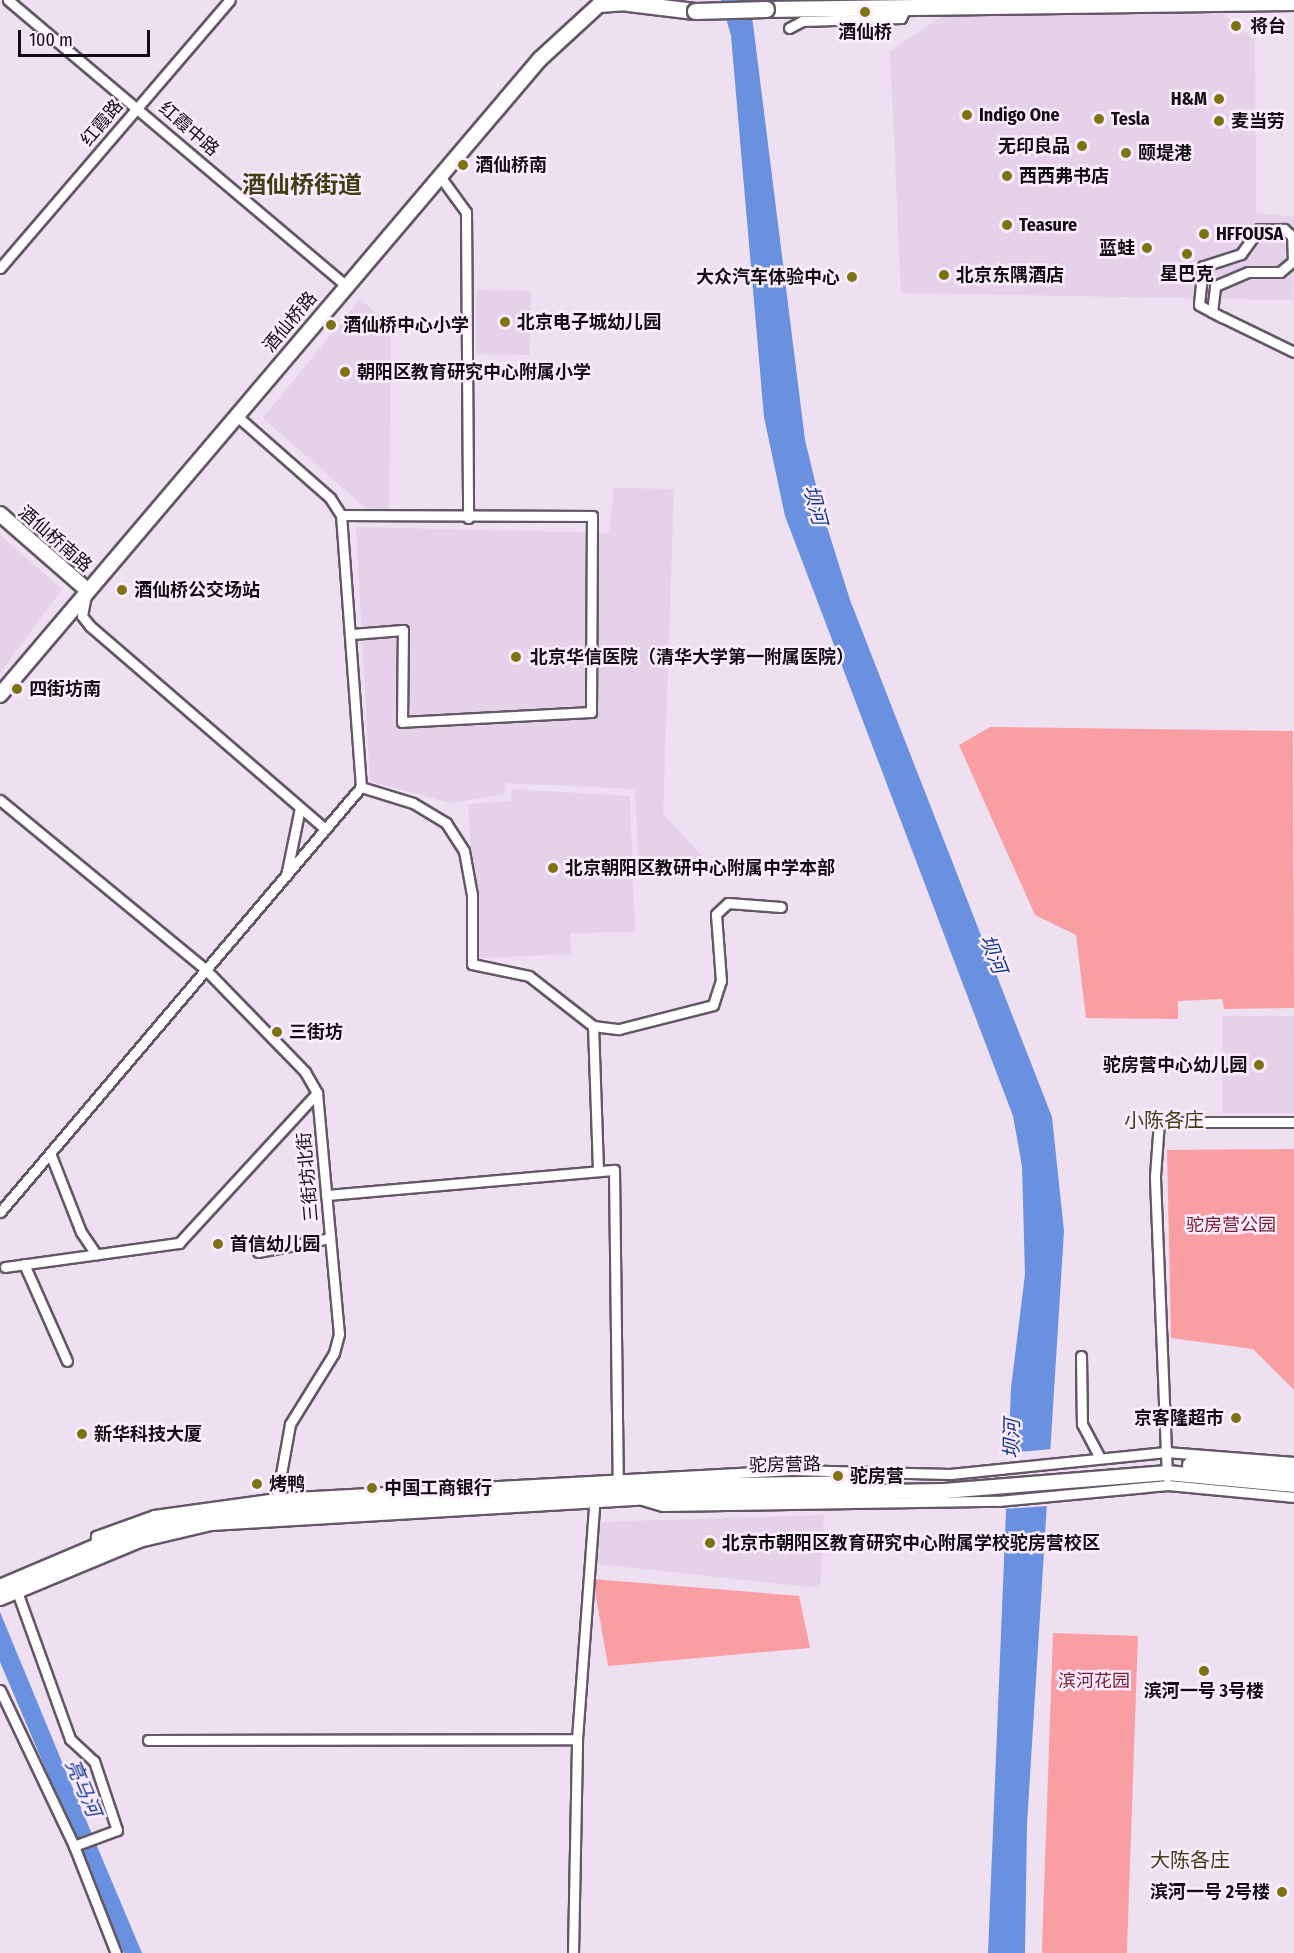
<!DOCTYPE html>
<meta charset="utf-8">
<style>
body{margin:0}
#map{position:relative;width:1294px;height:1953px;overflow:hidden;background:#eedff1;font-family:"Fira Sans Condensed","Noto Sans SC",sans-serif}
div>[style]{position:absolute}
.built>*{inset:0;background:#e5d1ea;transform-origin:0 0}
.green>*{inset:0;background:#f99ea3;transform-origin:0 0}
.water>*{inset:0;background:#6991e0}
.pier>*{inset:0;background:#eedff1}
.roads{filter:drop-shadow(2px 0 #645767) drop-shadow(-2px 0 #645767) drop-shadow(0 2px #645767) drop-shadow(0 -2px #645767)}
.street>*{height:9px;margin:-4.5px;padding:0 4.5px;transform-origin:4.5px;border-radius:4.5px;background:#fff}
.secondary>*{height:14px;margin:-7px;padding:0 7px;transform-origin:7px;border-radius:7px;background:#fff}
.primary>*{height:15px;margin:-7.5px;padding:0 7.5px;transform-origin:7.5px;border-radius:7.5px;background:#fff}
.bridges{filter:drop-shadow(2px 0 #645767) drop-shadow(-2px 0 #645767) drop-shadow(0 2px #645767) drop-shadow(0 -2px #645767)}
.primary-bridge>*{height:15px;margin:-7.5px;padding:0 7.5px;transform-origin:7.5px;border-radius:7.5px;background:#fff}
.dots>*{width:16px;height:16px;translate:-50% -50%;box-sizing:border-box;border:3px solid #fbecfe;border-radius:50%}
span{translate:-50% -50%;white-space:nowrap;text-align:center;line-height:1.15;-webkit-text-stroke:5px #fbecfe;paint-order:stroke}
.poi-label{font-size:18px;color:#120d13;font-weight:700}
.left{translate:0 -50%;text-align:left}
.right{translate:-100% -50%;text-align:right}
.street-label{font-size:18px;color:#120d13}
.park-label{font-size:18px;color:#781c2b}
.water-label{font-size:20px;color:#103793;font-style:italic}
.neighbourhood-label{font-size:20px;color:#433d14}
.district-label{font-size:24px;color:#433d14;font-weight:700}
.scale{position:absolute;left:18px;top:30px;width:132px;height:27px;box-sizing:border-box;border:3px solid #120d13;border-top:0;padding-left:8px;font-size:18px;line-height:21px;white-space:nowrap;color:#120d13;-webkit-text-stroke:4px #fbecfe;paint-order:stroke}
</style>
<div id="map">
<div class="built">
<div style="clip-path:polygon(1222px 13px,1255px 40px,1256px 213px,1294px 217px,1293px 300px,901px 293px,890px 51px,946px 14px)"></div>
<div style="left:477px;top:290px;width:54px;height:64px;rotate:1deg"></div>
<div style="clip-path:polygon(360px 299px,391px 326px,389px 511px,369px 511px,263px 418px)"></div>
<div style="clip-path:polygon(614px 488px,674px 489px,663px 814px,706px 860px,706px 873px,639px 873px,635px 789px,505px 783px,504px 794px,450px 803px,370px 781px,356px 527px,609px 533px)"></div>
<div style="clip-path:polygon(0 535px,62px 589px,0 673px)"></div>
<div style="clip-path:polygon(512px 789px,630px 796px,635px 932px,570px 933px,571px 954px,479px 958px,468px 804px,510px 801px)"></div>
<div style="left:1294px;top:1016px;width:97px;height:72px;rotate:90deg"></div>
<div style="clip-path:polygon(824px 1515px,820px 1588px,597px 1564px,598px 1522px)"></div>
</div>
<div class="green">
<div style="clip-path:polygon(990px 727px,1293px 731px,1294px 1008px,1224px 1009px,1222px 999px,1178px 1001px,1178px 1019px,1086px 1018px,1076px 935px,1035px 915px,959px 745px)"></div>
<div style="clip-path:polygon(1294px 1149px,1294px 1390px,1253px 1349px,1171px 1338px,1167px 1150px)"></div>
<div style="clip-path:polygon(593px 1579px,799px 1596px,810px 1648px,608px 1666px)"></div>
<div style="left:1053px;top:1633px;width:85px;height:320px;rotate:2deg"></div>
</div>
<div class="water">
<div style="clip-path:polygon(721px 0,750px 0,805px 440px,823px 514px,850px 600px,1052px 1117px,1064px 1231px,1027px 1824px,1025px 1953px,988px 1953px,1011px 1388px,1025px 1274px,1022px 1166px,1013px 1116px,785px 516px,764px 417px,731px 36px)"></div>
<div style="clip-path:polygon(0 1612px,86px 1820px,142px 1953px,124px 1953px,0 1662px)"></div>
</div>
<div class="pier">
<div style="clip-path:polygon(1052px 1449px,1048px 1506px,1003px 1509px,1006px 1453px)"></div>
</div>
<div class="roads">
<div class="street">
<div style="left:8px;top:0;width:443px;rotate:40.2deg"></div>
<div style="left:789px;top:28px;width:15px;rotate:-28deg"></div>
<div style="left:802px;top:21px;width:99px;rotate:-1.7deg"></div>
<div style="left:901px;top:18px;width:14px;rotate:-65deg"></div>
<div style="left:439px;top:175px;width:46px;rotate:53.9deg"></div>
<div style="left:466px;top:212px;width:306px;rotate:89.6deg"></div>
<div style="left:0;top:268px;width:353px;rotate:-49.4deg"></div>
<div style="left:1212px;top:312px;width:26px;rotate:-83deg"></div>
<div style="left:1215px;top:286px;width:36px;rotate:-23deg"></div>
<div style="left:1248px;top:272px;width:32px"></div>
<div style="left:1280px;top:272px;width:17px;rotate:-40deg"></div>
<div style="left:1293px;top:261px;width:25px;rotate:-92deg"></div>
<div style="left:1292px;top:236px;width:11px;rotate:-139deg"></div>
<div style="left:1284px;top:229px;width:25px;rotate:180deg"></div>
<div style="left:1259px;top:229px;width:31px;rotate:126deg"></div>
<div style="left:1241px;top:254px;width:40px;rotate:162deg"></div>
<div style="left:1203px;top:266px;width:39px;rotate:96deg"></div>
<div style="left:1199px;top:305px;width:26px;rotate:28deg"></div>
<div style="left:1222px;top:317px;width:80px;rotate:25.9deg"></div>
<div style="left:341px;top:515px;width:251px;rotate:0.2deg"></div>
<div style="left:592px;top:516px;width:196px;rotate:90.3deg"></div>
<div style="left:591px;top:712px;width:189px;rotate:177deg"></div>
<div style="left:402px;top:722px;width:92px;rotate:-89.4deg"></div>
<div style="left:403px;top:630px;width:51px;rotate:175.5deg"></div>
<div style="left:86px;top:595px;width:21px;rotate:101deg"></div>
<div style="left:82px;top:616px;width:13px;rotate:51deg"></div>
<div style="left:90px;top:626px;width:311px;rotate:40.8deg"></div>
<div style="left:361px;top:787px;width:54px;rotate:17.1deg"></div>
<div style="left:413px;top:803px;width:39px;rotate:31deg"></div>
<div style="left:446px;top:823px;width:33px;rotate:57deg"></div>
<div style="left:464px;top:851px;width:45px;rotate:79.7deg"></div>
<div style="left:472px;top:895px;width:69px;rotate:90deg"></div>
<div style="left:472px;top:964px;width:58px;rotate:11.9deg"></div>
<div style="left:529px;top:976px;width:81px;rotate:38deg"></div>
<div style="left:593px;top:1026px;width:26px;rotate:7deg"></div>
<div style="left:619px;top:1029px;width:97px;rotate:-14.3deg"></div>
<div style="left:713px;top:1005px;width:25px;rotate:-72deg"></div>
<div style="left:721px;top:981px;width:67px;rotate:-94.3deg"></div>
<div style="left:716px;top:914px;width:16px;rotate:-43deg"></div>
<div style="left:728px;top:903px;width:53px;rotate:4.3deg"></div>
<div style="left:0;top:800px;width:266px;rotate:39.5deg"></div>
<div style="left:205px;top:969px;width:144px;rotate:45.8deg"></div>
<div style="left:305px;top:1072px;width:24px;rotate:60deg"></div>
<div style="left:317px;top:1093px;width:242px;rotate:84.8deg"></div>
<div style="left:339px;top:1334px;width:20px;rotate:105deg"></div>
<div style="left:334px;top:1353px;width:84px;rotate:121.8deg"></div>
<div style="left:290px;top:1424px;width:79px;rotate:100.2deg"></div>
<div style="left:286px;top:876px;width:69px;rotate:-78.4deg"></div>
<div style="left:593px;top:1026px;width:144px;rotate:88deg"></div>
<div style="left:50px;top:1153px;width:85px;rotate:68.6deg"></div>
<div style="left:81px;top:1232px;width:27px;rotate:56deg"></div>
<div style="left:326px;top:1195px;width:289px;rotate:-5deg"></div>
<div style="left:614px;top:1170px;width:312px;rotate:89.3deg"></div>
<div style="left:0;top:1212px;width:558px;rotate:-49.66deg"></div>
<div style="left:361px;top:787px;width:273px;rotate:-94.2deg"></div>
<div style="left:341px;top:515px;width:20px;rotate:-123deg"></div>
<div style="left:330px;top:498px;width:124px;rotate:-138.6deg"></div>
<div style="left:258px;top:1252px;width:73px;rotate:-11deg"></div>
<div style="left:24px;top:1264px;width:106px;rotate:66.1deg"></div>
<div style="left:5px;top:1267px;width:176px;rotate:-7.9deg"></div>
<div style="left:179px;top:1243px;width:204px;rotate:-47.4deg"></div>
<div style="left:1081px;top:1356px;width:68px;rotate:89.2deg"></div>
<div style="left:1082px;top:1424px;width:38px;rotate:62deg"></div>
<div style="left:1167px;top:1477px;width:301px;rotate:-92.3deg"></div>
<div style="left:1155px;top:1176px;width:54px;rotate:-85.8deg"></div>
<div style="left:1159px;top:1122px;width:135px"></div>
<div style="left:642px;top:1500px;width:22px;rotate:16deg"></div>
<div style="left:663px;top:1506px;width:335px;rotate:-0.9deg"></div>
<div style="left:998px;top:1501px;width:171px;rotate:-5.4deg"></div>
<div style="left:1168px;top:1485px;width:127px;rotate:5.4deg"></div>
<div style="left:95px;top:1548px;width:12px;rotate:-85deg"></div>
<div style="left:96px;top:1536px;width:62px;rotate:-19.9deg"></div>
<div style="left:154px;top:1515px;width:124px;rotate:-7.9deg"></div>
<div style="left:277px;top:1498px;width:515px;rotate:-3.12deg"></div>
<div style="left:791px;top:1470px;width:159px;rotate:1.4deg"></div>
<div style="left:950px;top:1474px;width:217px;rotate:-5.8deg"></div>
<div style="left:1166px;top:1452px;width:128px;rotate:4.5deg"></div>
<div style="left:15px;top:1586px;width:163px;rotate:70.2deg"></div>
<div style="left:70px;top:1739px;width:33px;rotate:43deg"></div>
<div style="left:94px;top:1761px;width:73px;rotate:71.6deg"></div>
<div style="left:117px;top:1830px;width:46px;rotate:159.6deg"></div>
<div style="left:0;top:1690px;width:173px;rotate:64.6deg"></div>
<div style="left:74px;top:1846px;width:115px;rotate:68.6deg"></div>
<div style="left:148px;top:1740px;width:429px;rotate:-0.1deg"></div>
<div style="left:573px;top:1953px;width:214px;rotate:-88.9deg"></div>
<div style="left:577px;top:1739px;width:245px;rotate:-85.8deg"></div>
</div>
<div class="secondary">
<div style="left:0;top:514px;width:116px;rotate:41.1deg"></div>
<div style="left:0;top:695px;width:834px;rotate:-49.67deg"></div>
<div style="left:540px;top:59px;width:80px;rotate:-42.5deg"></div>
<div style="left:599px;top:5px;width:29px;rotate:-4deg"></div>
<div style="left:1190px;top:1465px;width:104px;rotate:4.4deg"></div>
<div style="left:0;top:1587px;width:143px;rotate:-23deg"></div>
<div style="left:132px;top:1531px;width:83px;rotate:-13.2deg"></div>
<div style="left:213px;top:1512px;width:453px;rotate:-3.3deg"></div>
<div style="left:665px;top:1486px;width:209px;rotate:-0.8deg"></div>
<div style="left:0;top:1598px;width:151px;rotate:-22.6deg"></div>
<div style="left:139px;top:1540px;width:74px;rotate:-13.3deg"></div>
<div style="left:211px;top:1523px;width:454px;rotate:-3.4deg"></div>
<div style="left:664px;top:1496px;width:280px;rotate:-1deg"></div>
<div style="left:944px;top:1491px;width:224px;rotate:-4.6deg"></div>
<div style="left:1167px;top:1473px;width:128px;rotate:5.4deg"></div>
</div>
<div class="primary">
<div style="left:628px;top:3px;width:67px;rotate:6.8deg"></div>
<div style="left:766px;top:9px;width:528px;rotate:-0.76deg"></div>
</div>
</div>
<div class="bridges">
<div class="primary-bridge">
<div style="left:695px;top:11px;width:71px;rotate:-1.6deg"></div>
</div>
</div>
<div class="dots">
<div style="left:865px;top:12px;background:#7e7213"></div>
<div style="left:1236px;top:26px;background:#7e7213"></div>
<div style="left:1219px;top:99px;background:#7e7213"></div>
<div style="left:967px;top:115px;background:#7e7213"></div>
<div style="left:1099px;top:119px;background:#7e7213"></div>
<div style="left:1219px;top:121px;background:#7e7213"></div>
<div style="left:1082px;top:146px;background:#7e7213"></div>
<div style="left:1126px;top:153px;background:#7e7213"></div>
<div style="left:463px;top:165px;background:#7e7213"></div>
<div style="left:1007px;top:176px;background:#7e7213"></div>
<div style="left:1007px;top:225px;background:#7e7213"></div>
<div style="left:1204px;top:234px;background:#7e7213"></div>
<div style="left:1147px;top:248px;background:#7e7213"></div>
<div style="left:1187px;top:254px;background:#7e7213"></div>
<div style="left:944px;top:275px;background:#7e7213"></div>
<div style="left:852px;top:277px;background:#7e7213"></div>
<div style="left:505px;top:322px;background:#7e7213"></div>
<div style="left:331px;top:325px;background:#7e7213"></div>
<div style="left:345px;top:372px;background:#7e7213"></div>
<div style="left:122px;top:590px;background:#7e7213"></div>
<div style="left:516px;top:657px;background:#7e7213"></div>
<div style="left:17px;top:689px;background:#7e7213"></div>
<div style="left:553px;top:868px;background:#7e7213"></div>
<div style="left:277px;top:1032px;background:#7e7213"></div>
<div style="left:1259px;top:1065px;background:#7e7213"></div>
<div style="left:218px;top:1244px;background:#7e7213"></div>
<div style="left:1236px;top:1418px;background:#7e7213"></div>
<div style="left:82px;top:1434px;background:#7e7213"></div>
<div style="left:838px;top:1476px;background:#7e7213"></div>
<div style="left:257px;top:1484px;background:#7e7213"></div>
<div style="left:372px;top:1488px;background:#7e7213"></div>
<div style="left:710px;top:1543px;background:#7e7213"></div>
<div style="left:1204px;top:1671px;background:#7e7213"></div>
<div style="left:1282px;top:1892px;background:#7e7213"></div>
</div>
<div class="poi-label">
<span class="left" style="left:1250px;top:26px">将台</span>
<span style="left:865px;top:32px">酒仙桥</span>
<span class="right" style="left:1207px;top:99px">H&amp;M</span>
<span class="left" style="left:979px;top:115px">Indigo One</span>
<span class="left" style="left:1111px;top:119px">Tesla</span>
<span class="left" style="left:1231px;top:121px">麦当劳</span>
<span class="right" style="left:1070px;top:146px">无印良品</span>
<span class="left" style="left:1138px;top:153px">颐堤港</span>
<span class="left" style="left:475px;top:165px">酒仙桥南</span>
<span class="left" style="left:1019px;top:176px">西西弗书店</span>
<span class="left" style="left:1019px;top:225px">Teasure</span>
<span class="left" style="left:1216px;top:234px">HFFOUSA</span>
<span class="right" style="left:1135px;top:248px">蓝蛙</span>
<span style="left:1187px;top:274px">星巴克</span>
<span class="left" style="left:956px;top:275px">北京东隅酒店</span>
<span class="right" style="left:840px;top:277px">大众汽车体验中心</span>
<span class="left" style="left:517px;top:322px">北京电子城幼儿园</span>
<span class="left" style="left:343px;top:325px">酒仙桥中心小学</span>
<span class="left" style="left:357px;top:372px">朝阳区教育研究中心附属小学</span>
<span class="left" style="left:134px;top:590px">酒仙桥公交场站</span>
<span class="left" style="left:530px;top:657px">北京华信医院（清华大学第一附属医院）</span>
<span class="left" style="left:29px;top:689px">四街坊南</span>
<span class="left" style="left:565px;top:868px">北京朝阳区教研中心附属中学本部</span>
<span class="left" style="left:289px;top:1032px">三街坊</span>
<span class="right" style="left:1247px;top:1065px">驼房营中心幼儿园</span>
<span class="left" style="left:230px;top:1244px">首信幼儿园</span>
<span class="right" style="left:1224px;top:1418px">京客隆超市</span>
<span class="left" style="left:94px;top:1434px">新华科技大厦</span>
<span class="left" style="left:850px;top:1476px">驼房营</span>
<span class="left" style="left:269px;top:1484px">烤鸭</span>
<span class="left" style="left:384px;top:1488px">中国工商银行</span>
<span class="left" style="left:722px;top:1543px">北京市朝阳区教育研究中心附属学校驼房营校区</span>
<span style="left:1204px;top:1691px">滨河一号 3号楼</span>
<span class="right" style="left:1270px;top:1892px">滨河一号 2号楼</span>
</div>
<div class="street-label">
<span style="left:102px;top:123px;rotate:-50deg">红霞路</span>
<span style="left:189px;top:129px;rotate:41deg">红霞中路</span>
<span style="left:290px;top:322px;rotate:-50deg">酒仙桥路</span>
<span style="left:55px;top:539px;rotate:41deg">酒仙桥南路</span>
<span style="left:308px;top:1177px;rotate:-95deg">三街坊北街</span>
<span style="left:785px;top:1465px;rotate:-1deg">驼房营路</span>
</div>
<div class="park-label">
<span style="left:1231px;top:1225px">驼房营公园</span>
<span style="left:1094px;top:1681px">滨河花园</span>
</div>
<div class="water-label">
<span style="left:815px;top:505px;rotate:75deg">坝河</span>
<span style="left:993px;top:954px;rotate:68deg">坝河</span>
<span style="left:1012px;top:1439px;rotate:-89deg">坝河</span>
<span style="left:83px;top:1788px;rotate:67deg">亮马河</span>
</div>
<div class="neighbourhood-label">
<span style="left:1164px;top:1120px">小陈各庄</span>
<span style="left:1190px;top:1860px">大陈各庄</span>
</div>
<div class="district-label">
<span style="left:302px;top:186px">酒仙桥街道</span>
</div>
<div class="scale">100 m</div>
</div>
